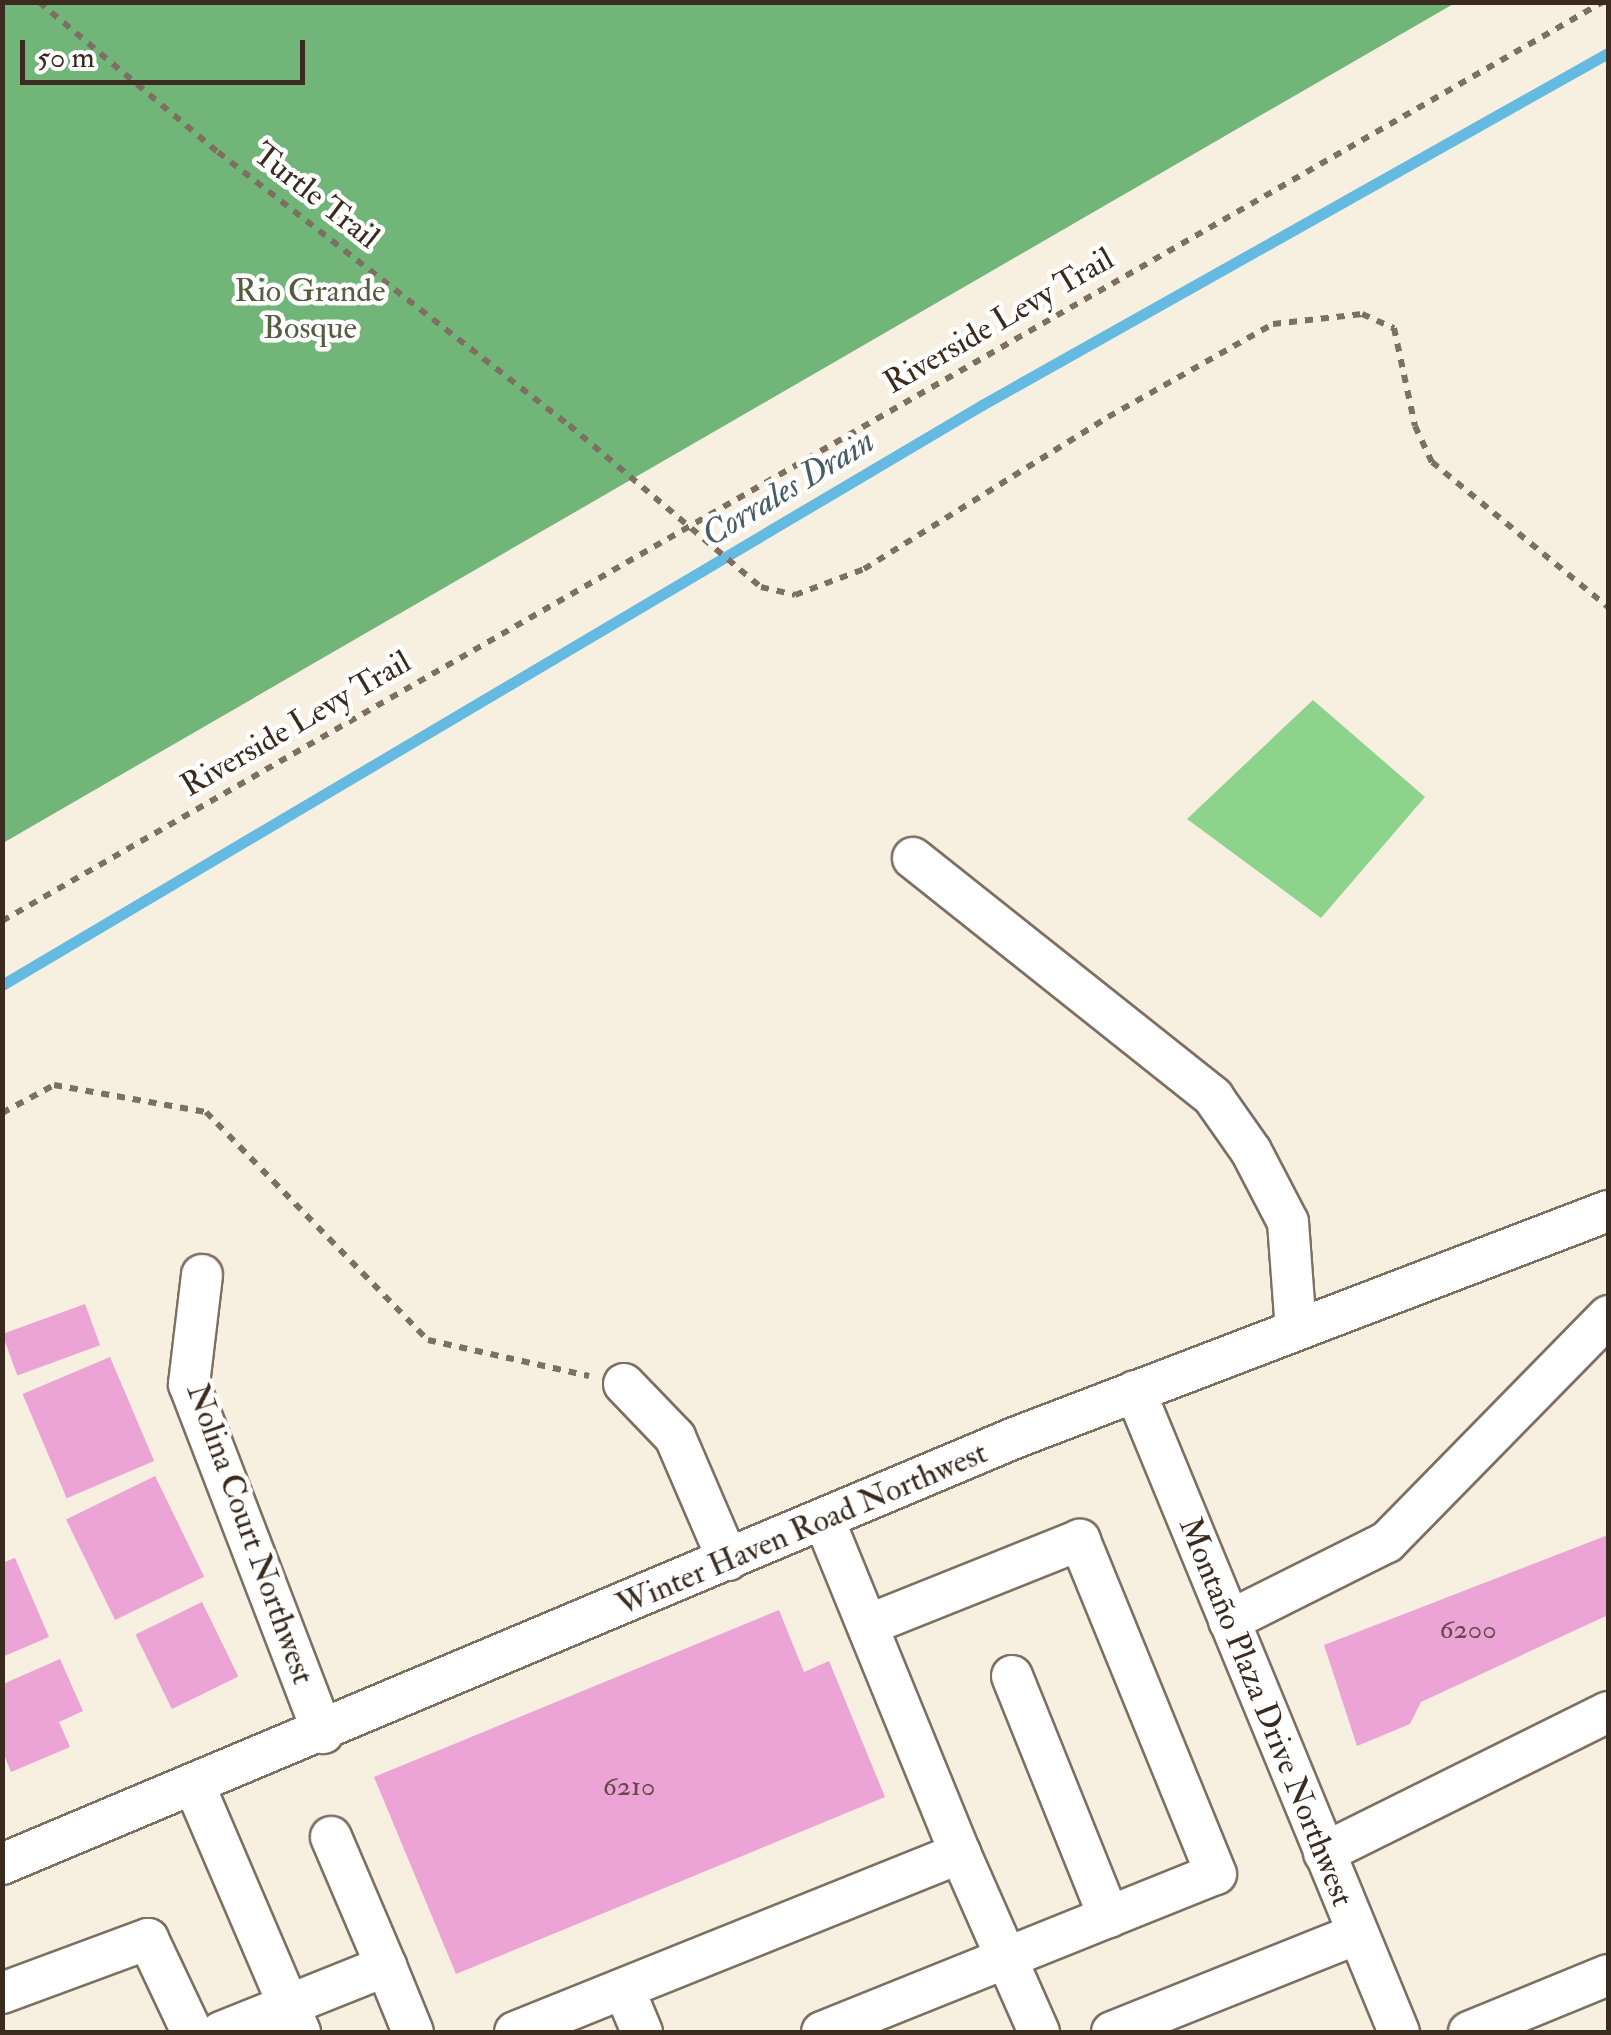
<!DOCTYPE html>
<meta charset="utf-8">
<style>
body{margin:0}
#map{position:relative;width:1611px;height:2035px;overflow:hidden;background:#f7efe0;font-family:"IM FELL Double Pica",serif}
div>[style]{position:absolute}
.green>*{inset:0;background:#8dd38c}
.forest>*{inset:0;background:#72b578}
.stream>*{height:11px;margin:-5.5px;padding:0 5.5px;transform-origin:5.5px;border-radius:5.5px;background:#64bae0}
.building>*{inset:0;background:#eca3d5;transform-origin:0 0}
.path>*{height:6px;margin-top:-3px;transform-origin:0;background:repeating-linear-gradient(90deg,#7d6f62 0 8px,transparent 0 16px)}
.roads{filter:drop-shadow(2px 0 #7d6f62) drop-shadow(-2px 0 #7d6f62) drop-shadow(0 2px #7d6f62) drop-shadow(0 -2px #7d6f62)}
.minor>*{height:40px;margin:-20px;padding:0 20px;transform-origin:20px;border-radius:20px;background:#fff}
span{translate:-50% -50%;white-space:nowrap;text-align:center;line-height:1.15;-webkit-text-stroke:9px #fff;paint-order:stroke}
.number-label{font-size:28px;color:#67484c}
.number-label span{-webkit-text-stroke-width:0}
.street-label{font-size:32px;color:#3b2a1e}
.park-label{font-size:32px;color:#545d3f}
.water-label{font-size:35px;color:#495c62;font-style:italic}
.frame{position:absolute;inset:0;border:5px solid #3b2a1e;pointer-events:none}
.scale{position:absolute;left:20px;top:40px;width:285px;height:45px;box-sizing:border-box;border:5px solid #3b2a1e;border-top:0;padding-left:12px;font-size:30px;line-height:35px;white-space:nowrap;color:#3b2a1e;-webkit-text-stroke:8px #fff;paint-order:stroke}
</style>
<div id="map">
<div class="green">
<div style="clip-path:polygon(1313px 700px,1425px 797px,1321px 918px,1187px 819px)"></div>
</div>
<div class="forest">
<div style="clip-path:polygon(3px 2px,1455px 2px,1455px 3px,3px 843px)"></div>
</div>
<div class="stream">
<div style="left:2px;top:985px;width:1139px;rotate:-30.62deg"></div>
<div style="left:982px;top:405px;width:718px;rotate:-29.35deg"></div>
</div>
<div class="building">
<div style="left:85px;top:1304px;width:44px;height:88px;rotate:70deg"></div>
<div style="left:110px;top:1357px;width:113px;height:95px;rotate:67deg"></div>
<div style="left:155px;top:1476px;width:112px;height:99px;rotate:64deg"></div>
<div style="clip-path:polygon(1608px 1535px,1608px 1615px,1421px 1702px,1410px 1724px,1357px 1746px,1324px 1645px)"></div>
<div style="clip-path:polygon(15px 1558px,49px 1637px,2px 1657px,2px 1563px)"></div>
<div style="left:202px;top:1602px;width:83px;height:74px;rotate:64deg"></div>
<div style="clip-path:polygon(779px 1610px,804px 1672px,829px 1661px,885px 1797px,456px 1974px,374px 1777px)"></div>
<div style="clip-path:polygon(60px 1659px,83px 1711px,59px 1722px,70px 1747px,11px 1772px,3px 1752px,3px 1684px)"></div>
</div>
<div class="path">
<div style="left:39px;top:2px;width:234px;rotate:40deg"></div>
<div style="left:218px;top:152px;width:445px;rotate:37.9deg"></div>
<div style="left:569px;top:425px;width:251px;rotate:40.2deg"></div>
<div style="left:761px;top:587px;width:35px;rotate:13deg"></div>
<div style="left:795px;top:595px;width:74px;rotate:-20.6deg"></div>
<div style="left:864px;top:569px;width:287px;rotate:-31.9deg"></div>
<div style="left:1108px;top:417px;width:189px;rotate:-29.4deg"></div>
<div style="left:1273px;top:324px;width:90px;rotate:-6.4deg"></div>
<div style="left:1362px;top:314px;width:35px;rotate:24deg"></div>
<div style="left:1394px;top:328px;width:100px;rotate:77.9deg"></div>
<div style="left:1415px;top:426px;width:40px;rotate:65deg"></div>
<div style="left:1432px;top:462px;width:228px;rotate:39.5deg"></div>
<div style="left:2px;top:921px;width:1846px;rotate:-29.86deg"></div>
<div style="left:2px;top:1113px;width:59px;rotate:-28.3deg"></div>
<div style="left:54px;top:1085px;width:154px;rotate:10.1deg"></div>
<div style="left:206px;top:1112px;width:318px;rotate:45.8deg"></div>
<div style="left:428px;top:1340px;width:165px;rotate:12.6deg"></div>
</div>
<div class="roads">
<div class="minor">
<div style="left:913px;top:858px;width:384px;rotate:38.5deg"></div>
<div style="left:1213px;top:1097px;width:66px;rotate:54.9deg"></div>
<div style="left:1251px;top:1151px;width:80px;rotate:62.5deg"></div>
<div style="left:1288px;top:1222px;width:108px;rotate:85.8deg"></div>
<div style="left:202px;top:1275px;width:110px;rotate:96.8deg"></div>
<div style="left:189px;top:1384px;width:374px;rotate:69deg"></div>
<div style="left:624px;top:1384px;width:74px;rotate:46.1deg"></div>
<div style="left:675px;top:1437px;width:134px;rotate:66.7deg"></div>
<div style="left:1135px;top:1391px;width:693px;rotate:67.62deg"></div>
<div style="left:1229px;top:1621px;width:177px;rotate:-26.6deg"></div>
<div style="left:1387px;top:1542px;width:316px;rotate:-45.6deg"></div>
<div style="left:1012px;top:1676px;width:260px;rotate:68.1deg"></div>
<div style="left:195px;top:1787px;width:267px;rotate:66.8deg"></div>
<div style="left:331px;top:1837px;width:140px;rotate:66.9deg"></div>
<div style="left:960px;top:1853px;width:196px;rotate:66.2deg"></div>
<div style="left:1324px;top:1853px;width:317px;rotate:-26.4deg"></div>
<div style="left:2px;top:1864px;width:1101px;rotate:-22.82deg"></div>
<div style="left:1017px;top:1437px;width:633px;rotate:-20.93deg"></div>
<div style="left:624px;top:1989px;width:47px;rotate:67.3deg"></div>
<div style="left:2px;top:1993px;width:156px;rotate:-20.3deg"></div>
<div style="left:148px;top:1939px;width:103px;rotate:64.7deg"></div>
<div style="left:221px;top:2032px;width:178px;rotate:-21.8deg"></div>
<div style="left:386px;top:1966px;width:71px;rotate:67.8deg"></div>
<div style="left:515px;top:2032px;width:480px;rotate:-21.9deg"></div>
<div style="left:960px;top:1853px;width:361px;rotate:-112.2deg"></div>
<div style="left:822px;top:2032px;width:424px;rotate:-21.9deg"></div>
<div style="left:1216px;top:1874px;width:361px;rotate:-112.2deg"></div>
<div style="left:1080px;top:1540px;width:229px;rotate:158.2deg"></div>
<div style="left:1112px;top:2032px;width:264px;rotate:-21.8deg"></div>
<div style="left:1469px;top:2032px;width:150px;rotate:-22.3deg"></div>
</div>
</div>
<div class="number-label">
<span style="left:1468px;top:1630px">6200</span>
<span style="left:629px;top:1787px">6210</span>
</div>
<div class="street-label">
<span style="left:316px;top:196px;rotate:38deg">Turtle Trail</span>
<span style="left:999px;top:321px;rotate:-30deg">Riverside Levy Trail</span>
<span style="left:296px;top:724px;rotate:-30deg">Riverside Levy Trail</span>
<span style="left:802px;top:1529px;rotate:-23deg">Winter Haven Road Northwest</span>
<span style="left:250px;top:1534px;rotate:70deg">Nolina Court Northwest</span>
<span style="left:1266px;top:1712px;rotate:68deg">Montaño Plaza Drive Northwest</span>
</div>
<div class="park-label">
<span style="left:310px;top:310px">Rio Grande<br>Bosque</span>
</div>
<div class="water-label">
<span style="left:788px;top:488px;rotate:-31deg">Corrales Drain</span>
</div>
<div class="frame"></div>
<div class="scale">50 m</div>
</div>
